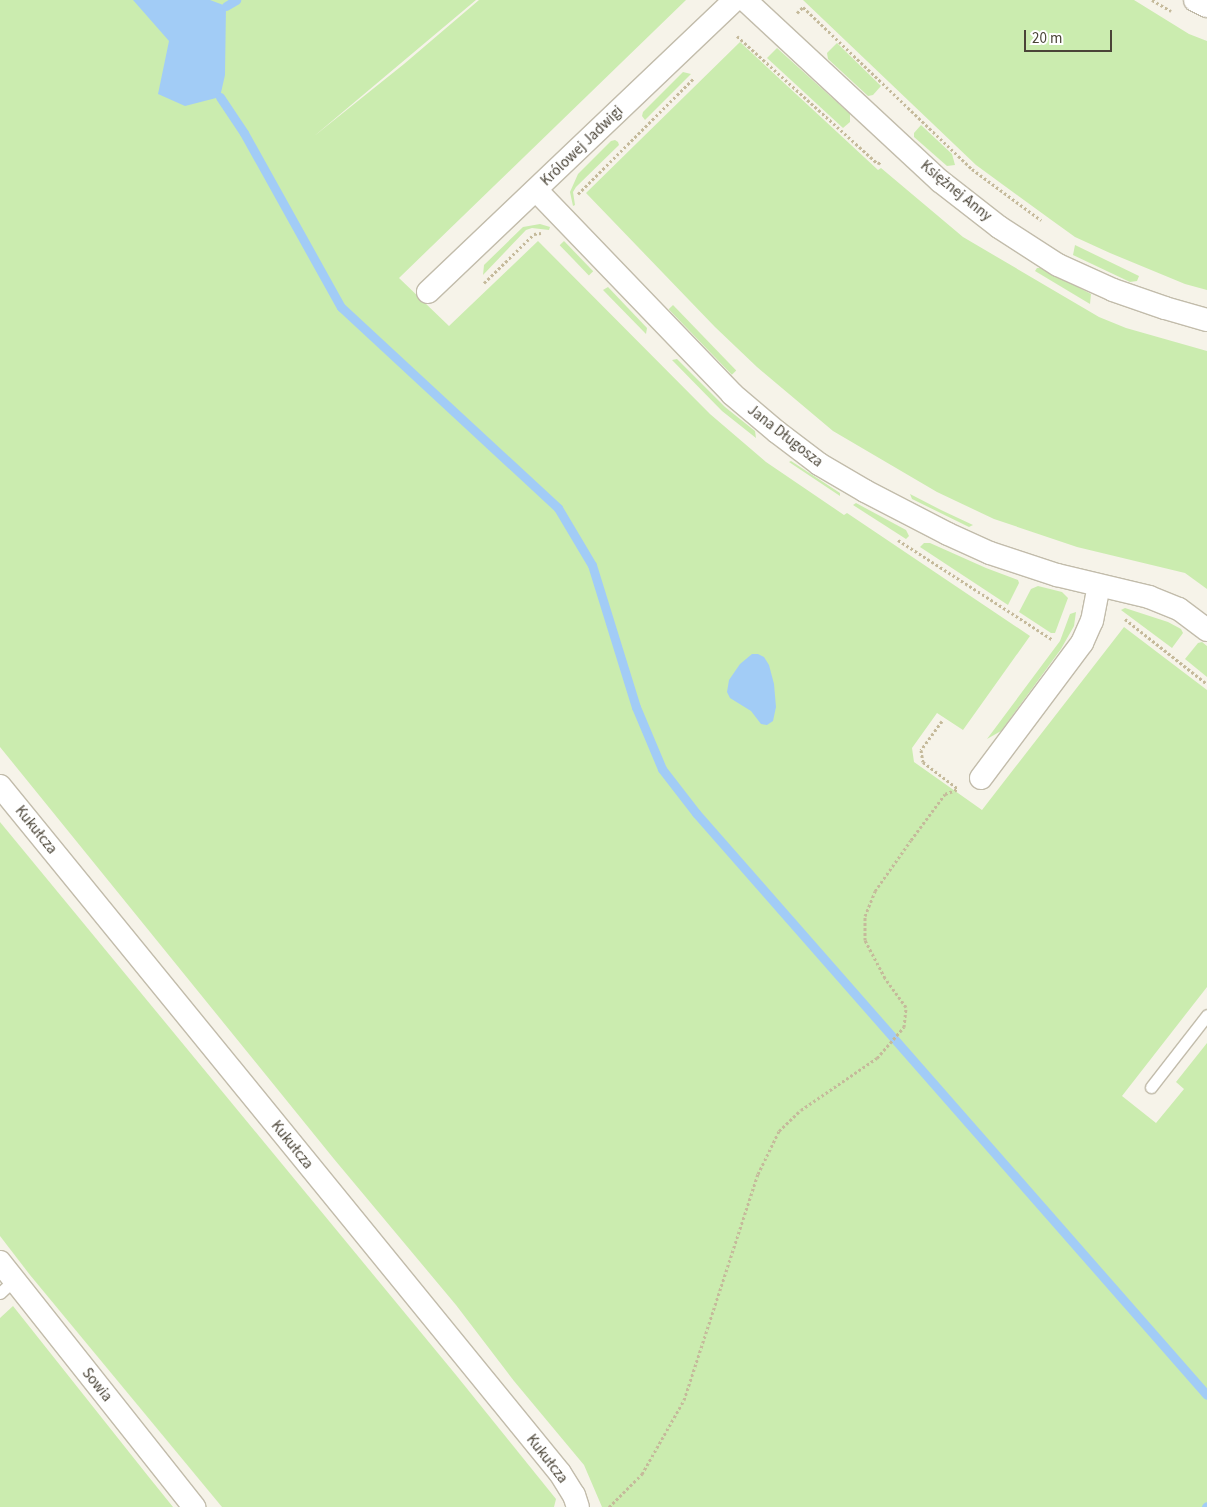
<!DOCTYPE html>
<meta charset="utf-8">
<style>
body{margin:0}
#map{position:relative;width:1207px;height:1507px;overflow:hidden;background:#f6f3e9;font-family:"Source Sans 3",sans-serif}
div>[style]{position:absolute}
.green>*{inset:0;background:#cbecaf;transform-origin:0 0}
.water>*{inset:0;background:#a2ccf6}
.stream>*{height:9px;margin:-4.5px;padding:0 4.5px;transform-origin:4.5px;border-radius:4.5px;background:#a2ccf6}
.path>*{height:3px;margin-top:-1.5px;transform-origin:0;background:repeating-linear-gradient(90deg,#c5ba9b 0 2.5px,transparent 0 5px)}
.roads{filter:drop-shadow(1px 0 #c2bcab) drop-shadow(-1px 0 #c2bcab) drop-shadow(0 1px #c2bcab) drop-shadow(0 -1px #c2bcab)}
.lane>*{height:11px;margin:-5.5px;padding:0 5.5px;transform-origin:5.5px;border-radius:5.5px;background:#fff}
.street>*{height:22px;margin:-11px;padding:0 11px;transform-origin:11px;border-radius:11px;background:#fff}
span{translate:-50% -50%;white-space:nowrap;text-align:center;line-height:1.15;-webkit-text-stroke:4.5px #fff;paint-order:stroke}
.street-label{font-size:15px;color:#4a4437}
.scale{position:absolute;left:1024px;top:30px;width:88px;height:22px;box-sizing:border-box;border:2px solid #4a4437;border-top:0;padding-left:6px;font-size:15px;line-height:18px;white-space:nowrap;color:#4a4437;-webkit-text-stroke:4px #fff;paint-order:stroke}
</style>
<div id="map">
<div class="green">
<div style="clip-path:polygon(0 0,476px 0,313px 137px,404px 64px,479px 0,686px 0,399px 278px,449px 326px,538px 241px,710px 414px,766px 462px,844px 515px,847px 513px,1030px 636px,963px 730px,937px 713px,912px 748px,914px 762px,982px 810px,1124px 627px,1207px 690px,1207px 987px,1122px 1096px,1156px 1123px,1184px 1089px,1176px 1082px,1207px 1043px,1207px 1507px,602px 1507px,584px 1465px,514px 1381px,456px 1305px,334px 1159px,0 747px)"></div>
<div style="clip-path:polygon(803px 0,1134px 0,1189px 34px,1207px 41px,1207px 290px,1185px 284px,1110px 253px,1075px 237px,1050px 219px,976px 165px)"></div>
<div style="clip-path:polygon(740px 42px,878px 170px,881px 168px,963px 237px,1099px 317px,1126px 328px,1207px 351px,1207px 589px,1185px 573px,1077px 547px,994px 519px,937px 492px,833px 431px,757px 367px,715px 327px,586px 193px)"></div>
<div style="clip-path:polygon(837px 43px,881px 86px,873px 95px,868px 96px,828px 59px,827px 53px)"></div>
<div style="clip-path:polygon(777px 48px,850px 114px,850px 122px,843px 128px,767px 58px)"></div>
<div style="clip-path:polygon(683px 72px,691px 74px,645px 120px,642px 116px,643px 112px)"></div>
<div style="clip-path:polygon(921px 125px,952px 154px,955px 165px,947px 166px,914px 137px,914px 133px)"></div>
<div style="clip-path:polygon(615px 140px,618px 142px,619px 145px,576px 187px,573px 192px,575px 205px,573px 206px,570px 192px,578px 174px,611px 141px)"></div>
<div style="clip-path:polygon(540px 224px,550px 227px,549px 230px,532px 228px,526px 230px,483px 275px,484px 265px,523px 227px)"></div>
<div style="left:564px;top:241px;width:42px;height:6px;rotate:46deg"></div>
<div style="clip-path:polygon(1075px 245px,1139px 276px,1137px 281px,1130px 282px,1073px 255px)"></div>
<div style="clip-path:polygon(1037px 268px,1042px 268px,1091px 294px,1090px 304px,1035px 271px)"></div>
<div style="clip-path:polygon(608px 287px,647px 328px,646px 334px,603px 290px)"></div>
<div style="left:673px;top:305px;width:91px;height:6px;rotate:46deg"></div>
<div style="clip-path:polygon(677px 359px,725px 407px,755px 431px,756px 438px,722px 411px,672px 360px)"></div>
<div style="clip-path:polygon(791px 461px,840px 493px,840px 496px,789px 462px)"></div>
<div style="clip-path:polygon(910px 494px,941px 510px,973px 525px,969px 527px,912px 499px)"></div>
<div style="clip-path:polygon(856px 503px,906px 530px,909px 536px,906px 539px,853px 505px)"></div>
<div style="clip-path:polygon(924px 543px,930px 543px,986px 568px,1018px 580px,1019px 583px,1008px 605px,920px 547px)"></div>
<div style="clip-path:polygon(1038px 586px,1062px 592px,1068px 598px,1055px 633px,1051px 633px,1019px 612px,1031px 589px)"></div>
<div style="clip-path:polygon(1125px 608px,1168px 622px,1181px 629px,1183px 633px,1172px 648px,1121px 610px)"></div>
<div style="clip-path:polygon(1076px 612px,1074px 626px,1061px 649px,1001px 731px,987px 739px,1060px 641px,1070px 614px)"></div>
<div style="clip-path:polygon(1202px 642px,1207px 646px,1207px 677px,1185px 659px,1198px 643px)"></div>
<div style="clip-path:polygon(0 822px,456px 1375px,556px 1499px,554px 1507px,222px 1507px,30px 1275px,0 1236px)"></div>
<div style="clip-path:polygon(13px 1306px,148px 1476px,173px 1507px,0 1507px,0 1318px)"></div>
</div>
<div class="water">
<div style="clip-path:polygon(133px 0,210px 0,226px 6px,225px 75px,220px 97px,185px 106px,158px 94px,169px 41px)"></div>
<div style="clip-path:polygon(752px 654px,758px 654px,764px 657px,769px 665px,774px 684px,776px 707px,773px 721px,767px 725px,761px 724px,751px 711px,730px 698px,727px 692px,729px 680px,740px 664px)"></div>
</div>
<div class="stream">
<div style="left:226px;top:6px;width:12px;rotate:-31deg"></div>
<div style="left:220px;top:97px;width:43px;rotate:56.3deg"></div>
<div style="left:244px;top:133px;width:199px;rotate:60.9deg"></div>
<div style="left:341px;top:307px;width:296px;rotate:42.8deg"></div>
<div style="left:558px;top:508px;width:66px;rotate:59.2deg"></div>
<div style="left:592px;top:565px;width:149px;rotate:72.8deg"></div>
<div style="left:636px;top:707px;width:67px;rotate:67.2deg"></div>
<div style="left:662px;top:769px;width:56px;rotate:52.3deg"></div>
<div style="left:696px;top:813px;width:774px;rotate:48.72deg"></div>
<div style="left:1206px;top:1507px;width:1px;rotate:-45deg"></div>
</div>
<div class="path">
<div style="left:1152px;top:0;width:22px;rotate:30deg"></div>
<div style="left:797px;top:13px;width:8px;rotate:-45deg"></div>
<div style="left:803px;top:7px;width:234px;rotate:43.8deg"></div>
<div style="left:972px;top:169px;width:86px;rotate:36.5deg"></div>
<div style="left:737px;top:36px;width:190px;rotate:42.2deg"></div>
<div style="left:878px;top:164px;width:4px;rotate:-45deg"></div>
<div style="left:578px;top:194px;width:163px;rotate:-45deg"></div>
<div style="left:484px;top:283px;width:70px;rotate:-44.4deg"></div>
<div style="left:534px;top:234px;width:7px;rotate:-8deg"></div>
<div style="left:898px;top:540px;width:184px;rotate:32.8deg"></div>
<div style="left:1125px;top:619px;width:105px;rotate:38.4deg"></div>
<div style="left:942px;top:721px;width:36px;rotate:126deg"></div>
<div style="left:921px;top:750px;width:12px;rotate:81deg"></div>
<div style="left:923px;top:762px;width:43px;rotate:37.4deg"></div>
<div style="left:609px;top:1507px;width:47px;rotate:-45deg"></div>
<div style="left:642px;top:1474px;width:85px;rotate:-60.4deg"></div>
<div style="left:684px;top:1400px;width:238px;rotate:-71.9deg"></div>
<div style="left:758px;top:1174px;width:48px;rotate:-64deg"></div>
<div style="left:779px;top:1131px;width:30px;rotate:-44deg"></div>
<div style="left:801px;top:1110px;width:92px;rotate:-34.4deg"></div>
<div style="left:877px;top:1058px;width:41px;rotate:-48.9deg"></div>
<div style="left:904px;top:1027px;width:20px;rotate:-84deg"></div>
<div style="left:906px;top:1007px;width:36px;rotate:-126deg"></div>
<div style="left:885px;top:978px;width:43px;rotate:-117.8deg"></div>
<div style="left:865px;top:940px;width:24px;rotate:-90deg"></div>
<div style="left:865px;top:916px;width:27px;rotate:-68deg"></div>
<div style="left:875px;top:891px;width:62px;rotate:-54.8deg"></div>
<div style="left:911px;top:840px;width:57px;rotate:-53.5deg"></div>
<div style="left:945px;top:794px;width:14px;rotate:-21deg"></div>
</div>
<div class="roads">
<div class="lane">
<div style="left:1151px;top:1087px;width:91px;rotate:-52.1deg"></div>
<div style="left:0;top:1293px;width:19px;rotate:-43deg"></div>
</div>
<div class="street">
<div style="left:745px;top:0;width:266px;rotate:42.9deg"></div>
<div style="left:940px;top:181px;width:75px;rotate:37.9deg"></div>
<div style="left:999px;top:227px;width:70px;rotate:32.8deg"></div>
<div style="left:1058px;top:265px;width:60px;rotate:24.4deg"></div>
<div style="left:1113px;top:290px;width:55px;rotate:19.1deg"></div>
<div style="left:1165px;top:308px;width:44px;rotate:15.9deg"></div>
<div style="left:1195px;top:0;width:13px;rotate:27deg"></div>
<div style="left:536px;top:190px;width:283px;rotate:46.1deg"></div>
<div style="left:732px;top:394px;width:59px;rotate:40.2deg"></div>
<div style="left:777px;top:432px;width:53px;rotate:37.3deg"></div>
<div style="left:819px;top:464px;width:53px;rotate:30.4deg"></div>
<div style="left:865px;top:491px;width:93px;rotate:27.4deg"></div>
<div style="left:948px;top:534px;width:46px;rotate:24.3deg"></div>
<div style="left:990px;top:553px;width:71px;rotate:18.2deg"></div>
<div style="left:1057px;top:575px;width:95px;rotate:13.4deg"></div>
<div style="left:1149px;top:597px;width:32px;rotate:22deg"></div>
<div style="left:1179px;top:609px;width:35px;rotate:37deg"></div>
<div style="left:428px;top:292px;width:424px;rotate:-43.6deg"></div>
<div style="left:981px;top:778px;width:169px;rotate:-53.2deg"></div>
<div style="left:1082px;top:643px;width:24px;rotate:-66deg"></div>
<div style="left:1092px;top:621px;width:36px;rotate:-79deg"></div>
<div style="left:0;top:786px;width:886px;rotate:50.82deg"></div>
<div style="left:560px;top:1473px;width:26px;rotate:58deg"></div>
<div style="left:574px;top:1495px;width:13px;rotate:72deg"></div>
<div style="left:0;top:1262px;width:313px;rotate:51.6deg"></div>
</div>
</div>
<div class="street-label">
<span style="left:582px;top:146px;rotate:-44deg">Królowej Jadwigi</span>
<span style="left:956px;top:191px;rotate:39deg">Księżnej Anny</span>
<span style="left:785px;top:436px;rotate:38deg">Jana Długosza</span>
<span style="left:36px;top:830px;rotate:51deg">Kukułcza</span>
<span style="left:292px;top:1145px;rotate:51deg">Kukułcza</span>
<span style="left:97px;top:1385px;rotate:51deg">Sowia</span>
<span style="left:547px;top:1459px;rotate:52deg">Kukułcza</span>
</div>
<div class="scale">20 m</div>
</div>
